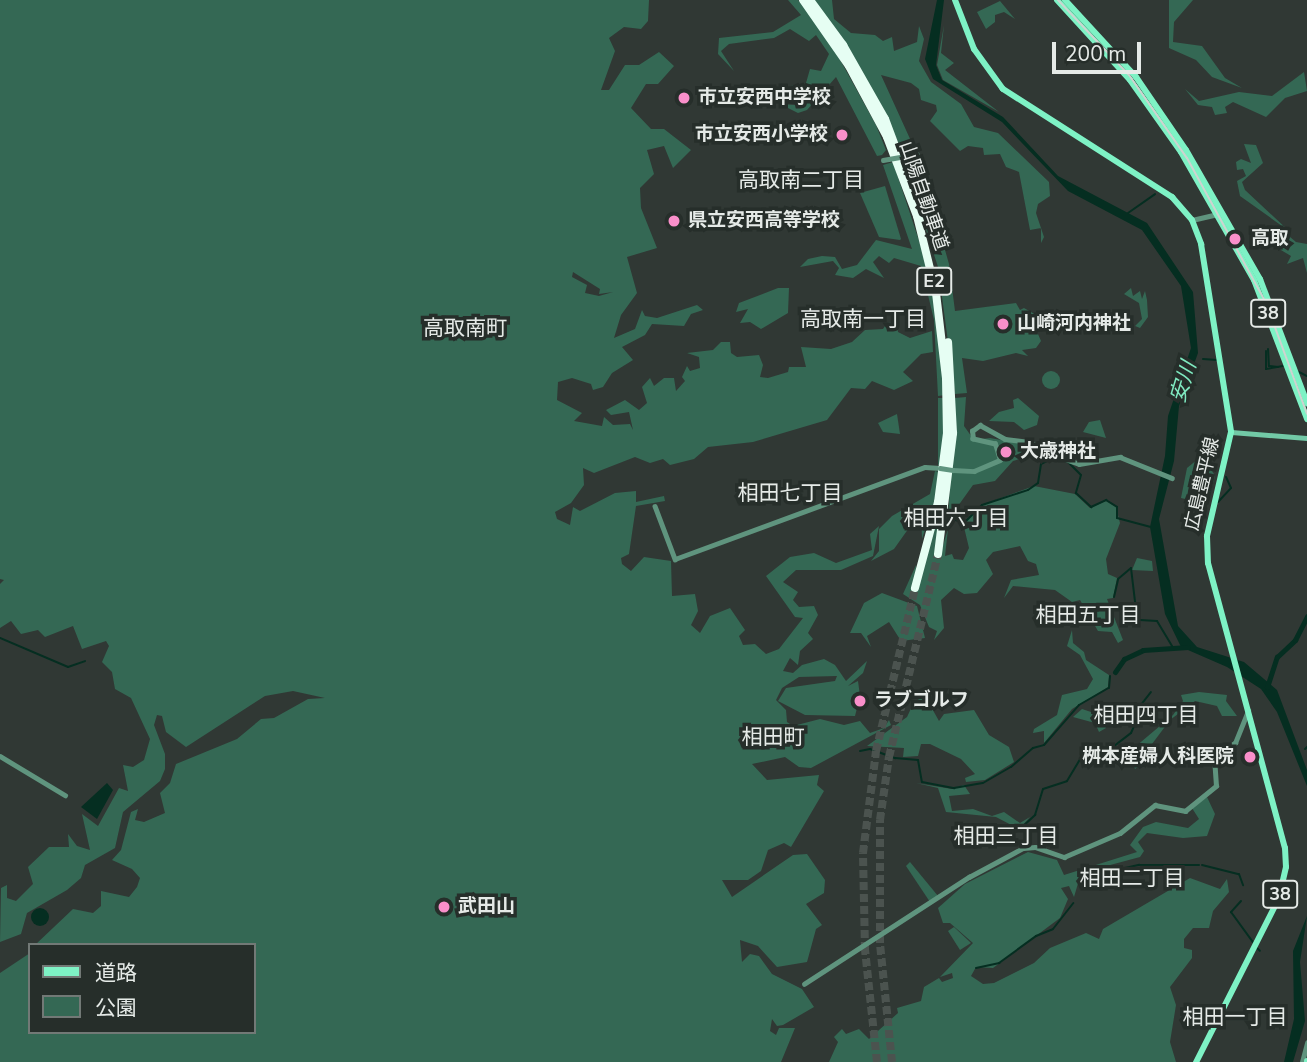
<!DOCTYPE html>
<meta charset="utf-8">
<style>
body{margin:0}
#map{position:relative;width:1307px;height:1062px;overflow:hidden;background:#303834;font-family:"Nunito Sans","Noto Sans JP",sans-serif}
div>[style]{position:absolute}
.green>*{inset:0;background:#346854;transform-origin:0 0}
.round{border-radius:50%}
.water>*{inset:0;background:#052e21}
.stream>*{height:2px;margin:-1px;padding:0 1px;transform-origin:1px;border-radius:1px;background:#052e21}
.river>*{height:5px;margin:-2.5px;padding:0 2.5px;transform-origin:2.5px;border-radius:2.5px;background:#052e21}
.motorway-tunnel>*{height:8px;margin-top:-4px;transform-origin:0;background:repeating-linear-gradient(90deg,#4b534f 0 8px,transparent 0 12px)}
.tertiary>*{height:4.5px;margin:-2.25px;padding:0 2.25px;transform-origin:2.25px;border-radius:2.25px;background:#5f947e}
.secondary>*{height:5px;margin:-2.5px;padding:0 2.5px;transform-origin:2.5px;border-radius:2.5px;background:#72c9a6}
.primary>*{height:6px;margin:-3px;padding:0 3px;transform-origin:3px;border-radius:3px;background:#7ef2c5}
.motorway>*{height:8px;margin:-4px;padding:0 4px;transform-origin:4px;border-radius:4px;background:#e6fef3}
.tram>*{height:2px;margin:-1px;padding:0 1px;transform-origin:1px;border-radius:1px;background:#ced4d0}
.tertiary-bridge>*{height:4.5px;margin:-2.25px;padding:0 2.25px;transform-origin:2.25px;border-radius:2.25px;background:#5f947e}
.dots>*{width:19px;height:19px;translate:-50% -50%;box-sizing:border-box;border:4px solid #262e2a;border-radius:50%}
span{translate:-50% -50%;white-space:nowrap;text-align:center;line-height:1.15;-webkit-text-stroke:7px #262e2a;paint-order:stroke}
.shield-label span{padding:2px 5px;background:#262e2a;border:2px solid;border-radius:5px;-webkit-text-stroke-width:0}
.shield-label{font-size:18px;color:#e5eae7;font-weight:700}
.poi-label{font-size:19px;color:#e5eae7;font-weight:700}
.left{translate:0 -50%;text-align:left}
.right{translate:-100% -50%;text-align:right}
.street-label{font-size:19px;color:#e5eae7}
.neighbourhood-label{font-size:21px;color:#e5eae7}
.water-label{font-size:21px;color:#7fe9c0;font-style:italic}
.legend{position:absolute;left:28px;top:943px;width:228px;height:91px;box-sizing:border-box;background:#262e2a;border:2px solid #727976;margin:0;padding:9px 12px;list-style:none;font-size:21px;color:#e5eae7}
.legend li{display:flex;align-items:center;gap:14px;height:35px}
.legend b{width:35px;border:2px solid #727976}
.scale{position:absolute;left:1052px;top:42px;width:89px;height:32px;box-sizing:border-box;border:4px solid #e5eae7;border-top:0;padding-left:9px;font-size:21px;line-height:24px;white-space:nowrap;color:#e5eae7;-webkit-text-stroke:5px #262e2a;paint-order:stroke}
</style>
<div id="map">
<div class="green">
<div style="clip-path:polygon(evenodd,0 0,649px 0,648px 21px,641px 29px,624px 27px,609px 38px,615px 51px,601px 90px,609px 90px,625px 65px,639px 65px,659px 52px,674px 66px,658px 84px,646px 84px,631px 108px,651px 129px,664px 129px,691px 150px,673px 168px,664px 146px,647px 150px,654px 174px,640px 188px,641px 208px,657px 248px,627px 257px,637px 293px,621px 315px,614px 338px,635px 329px,642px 310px,645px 316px,657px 318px,697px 305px,703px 310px,691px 314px,684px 326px,652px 324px,645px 335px,622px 347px,633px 360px,612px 373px,603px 387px,593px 390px,591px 384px,572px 378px,558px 382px,557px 400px,582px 413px,574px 421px,602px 426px,604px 417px,613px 425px,630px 424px,633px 430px,629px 412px,611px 415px,606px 410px,625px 400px,639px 410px,647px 403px,642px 387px,650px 378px,654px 386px,664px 378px,674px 378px,676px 391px,685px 381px,682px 377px,687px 366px,690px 371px,700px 368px,699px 357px,687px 353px,713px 350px,721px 342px,730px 342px,731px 353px,737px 357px,759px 355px,763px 365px,760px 377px,768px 378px,788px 372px,789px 367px,806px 367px,801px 347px,831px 349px,852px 342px,865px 330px,883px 329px,887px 323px,897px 322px,898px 332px,910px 338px,932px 331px,933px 352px,921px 354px,903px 372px,913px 381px,894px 390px,872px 381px,865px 389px,851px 388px,827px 420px,753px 442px,708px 447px,694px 459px,670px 465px,663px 459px,650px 463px,635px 457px,594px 473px,583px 468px,584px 485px,571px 503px,555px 512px,557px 519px,570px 525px,573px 507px,580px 511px,615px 493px,636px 491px,636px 502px,664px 496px,665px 501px,636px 506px,629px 554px,621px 558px,622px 564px,631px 571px,644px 557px,671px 561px,672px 596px,695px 594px,698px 611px,691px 625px,700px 633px,710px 616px,730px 608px,745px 630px,739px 636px,743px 645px,755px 644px,766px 654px,779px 649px,803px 618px,795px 617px,766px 576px,790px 557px,814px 553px,836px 563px,872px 550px,870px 534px,879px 526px,873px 556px,841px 570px,796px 570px,783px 582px,798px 592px,793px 600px,799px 607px,814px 606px,818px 615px,808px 633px,813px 639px,800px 651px,798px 665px,790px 658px,783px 671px,793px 673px,802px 665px,824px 659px,835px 665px,846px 681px,867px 661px,863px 673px,848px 686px,858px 681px,860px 696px,855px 716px,805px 715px,778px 701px,786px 688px,835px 681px,837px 676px,799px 677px,782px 688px,776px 700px,786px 710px,787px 722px,793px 726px,820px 719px,844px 725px,860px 721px,870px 733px,884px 728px,889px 720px,891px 725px,811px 768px,799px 767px,785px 757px,752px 764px,767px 780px,819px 775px,817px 785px,824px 791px,791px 847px,784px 843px,768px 850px,761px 871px,748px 880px,722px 880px,732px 897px,793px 855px,807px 854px,825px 880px,824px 893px,806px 904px,822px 925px,816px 929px,807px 962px,777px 967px,758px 946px,740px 940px,742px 962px,750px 954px,759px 956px,772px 974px,802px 989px,814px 1007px,783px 1025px,777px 1026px,772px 1019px,770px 1031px,776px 1035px,779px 1028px,795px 1028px,781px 1062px,0 1062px,0 973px,30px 953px,30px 1032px,254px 1032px,254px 945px,35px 945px,73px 909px,93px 913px,101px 906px,101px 891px,129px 897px,137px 887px,140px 878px,132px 869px,112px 860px,121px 850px,131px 812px,138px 809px,135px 820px,144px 822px,165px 813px,160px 793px,170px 783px,176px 764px,237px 739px,261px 719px,274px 718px,308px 699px,325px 698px,293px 691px,265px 696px,186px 747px,166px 732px,162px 716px,157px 715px,154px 725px,165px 754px,165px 769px,160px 781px,123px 812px,115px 848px,85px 865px,81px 878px,67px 890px,27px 913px,21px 934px,0 942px,1px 888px,7px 885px,7px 898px,16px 901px,33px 884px,28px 867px,49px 847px,69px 847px,68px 834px,77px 846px,90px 850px,82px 814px,98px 826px,119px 788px,128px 791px,123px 765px,133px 767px,144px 760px,150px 739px,131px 698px,115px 689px,112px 672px,102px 662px,109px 646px,106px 641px,82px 649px,73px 626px,45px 637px,38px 630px,21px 634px,11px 621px,0 628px,0 584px,4px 580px,0 579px,0 0,573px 272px,600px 289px,599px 294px,613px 292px,599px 296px,585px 293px,587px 285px,572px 277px,573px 272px)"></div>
<div style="clip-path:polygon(788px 0,798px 0,822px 27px,876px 125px,886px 150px,882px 155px,877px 156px,836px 77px,807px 110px,798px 113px,780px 104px,795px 105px,793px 96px,780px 93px,793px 85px,795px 93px,804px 90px,810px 69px,821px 71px,829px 54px,816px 35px,809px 41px,790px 29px,774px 38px,729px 44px,721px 51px,734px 71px,718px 54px,719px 38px,773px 32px,801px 15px)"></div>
<div style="clip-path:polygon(813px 0,832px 0,834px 19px,851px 33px,875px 35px,883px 41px,892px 37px,894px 51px,917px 42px,919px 26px,924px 39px,919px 61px,931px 82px,961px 104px,974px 127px,998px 133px,1049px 182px,1050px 196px,1038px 204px,1036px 213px,1044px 237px,1041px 243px,1041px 228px,1030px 230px,1019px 172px,1006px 167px,1000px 154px,984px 155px,983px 148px,968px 146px,960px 151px,930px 121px,937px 111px,936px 105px,921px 100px,919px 89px,911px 83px,881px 75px,916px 152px,903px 153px,887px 118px)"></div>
<div style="clip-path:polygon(1169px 0,1193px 0,1174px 22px,1173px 42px,1202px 46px,1225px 78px,1242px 88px,1212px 77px,1196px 60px,1169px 48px)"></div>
<div style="clip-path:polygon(1000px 1px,1015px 19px,1004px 12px,995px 15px,995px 22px,986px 29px,977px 12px)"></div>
<div style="clip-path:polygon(944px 25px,941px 53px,954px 63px,945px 70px,999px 112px,943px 80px,937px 65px)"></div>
<div style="clip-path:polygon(1304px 72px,1307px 91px,1285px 98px,1266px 117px,1233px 102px,1225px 107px,1227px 113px,1215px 115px,1212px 107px,1198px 105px,1185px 89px,1199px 101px,1239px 92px,1272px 96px)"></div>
<div style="clip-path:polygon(1244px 144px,1256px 145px,1263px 163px,1242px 182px,1245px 190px,1289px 231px,1240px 196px,1237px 181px,1246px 176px,1243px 169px,1237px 170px,1236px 162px,1241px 159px,1251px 163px)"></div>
<div style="clip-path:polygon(919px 158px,949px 264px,955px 311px,1016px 303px,1020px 310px,1024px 308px,1045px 320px,1043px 327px,1035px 327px,1041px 341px,1036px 348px,1022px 350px,1028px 356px,1016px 353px,983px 361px,962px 358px,967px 393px,955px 394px,938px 267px,904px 161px)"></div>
<div style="clip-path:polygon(893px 162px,931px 277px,945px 395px,938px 396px,934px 320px,921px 266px,894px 258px,889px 263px,879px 256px,873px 262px,884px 278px,866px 269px,853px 278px,835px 275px,839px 268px,833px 261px,800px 267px,808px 259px,822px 256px,835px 257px,842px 269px,857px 265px,876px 240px,912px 249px,883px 165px)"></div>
<div style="clip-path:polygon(885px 186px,901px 239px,900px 240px,879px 237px,860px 193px)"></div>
<div style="clip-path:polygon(1278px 227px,1296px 242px,1307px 244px,1307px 273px,1303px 258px,1287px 264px,1291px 256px,1266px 241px)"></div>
<div style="clip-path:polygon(778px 288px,789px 288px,788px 313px,761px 329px,750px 322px,740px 323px,748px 309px,736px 312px,739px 303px)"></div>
<div style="clip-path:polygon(1131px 288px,1133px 296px,1140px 291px,1142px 299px,1145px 291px,1147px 300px,1148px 317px,1140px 328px,1135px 326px,1142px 319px,1139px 303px,1124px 294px)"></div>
<div class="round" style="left:1042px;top:371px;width:18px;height:18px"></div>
<div style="clip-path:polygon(966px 397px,964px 426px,974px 440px,990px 438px,1030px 445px,1039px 453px,1013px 461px,995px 481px,973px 485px,948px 520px,955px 398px)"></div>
<div style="left:938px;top:398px;width:7px;height:67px"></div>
<div style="clip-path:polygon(1018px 398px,1039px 416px,1037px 425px,1024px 430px,1014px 422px,989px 421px,999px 412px,1014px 408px,1013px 400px)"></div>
<div style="clip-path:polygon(897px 414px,900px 434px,883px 432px,878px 423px)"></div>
<div style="clip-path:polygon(1100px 420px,1106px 438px,1083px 432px,1089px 422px)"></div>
<div style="clip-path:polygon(1203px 455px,1215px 476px,1207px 504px,1181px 498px,1187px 468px)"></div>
<div style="clip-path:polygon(935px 471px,940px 472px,936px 497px,922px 539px,921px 511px,894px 549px,871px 561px,879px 551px,879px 529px,892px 516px,930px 494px)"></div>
<div style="clip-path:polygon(1034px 486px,1075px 494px,1090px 508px,1106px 501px,1116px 507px,1120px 523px,1106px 559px,1108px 574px,1117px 578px,1113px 598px,1107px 599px,1123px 640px,1118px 643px,1112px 632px,1098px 631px,1080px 600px,1072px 602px,1055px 590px,1013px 586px,1004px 598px,1011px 580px,1039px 575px,1036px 564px,1028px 561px,1020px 546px,993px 552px,986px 560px,993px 574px,977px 593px,964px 594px,954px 588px,941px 600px,944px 628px,934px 640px,937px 631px,929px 627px,920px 605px,903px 594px,916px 565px,918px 589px,943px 489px,940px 555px,948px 529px,945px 556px,952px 554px,954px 559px,963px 560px,969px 548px,963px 523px,967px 519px,982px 505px)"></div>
<div style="clip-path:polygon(1137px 558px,1152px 561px,1153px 571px,1132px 570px)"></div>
<div style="clip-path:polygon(882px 593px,917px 606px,925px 638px,901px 641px,889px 622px,867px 636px,871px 647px,861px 633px,850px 633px,864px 603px)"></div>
<div style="clip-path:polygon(1072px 630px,1073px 643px,1084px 652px,1086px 660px,1109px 675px,1108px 687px,1072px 709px,1044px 743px,1044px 731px,1033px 733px,1034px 729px,1057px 715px,1062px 695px,1087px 689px,1093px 679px,1080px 655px,1067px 646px)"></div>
<div style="clip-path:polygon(1199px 692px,1227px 695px,1226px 701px,1237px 716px,1222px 716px,1217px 706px,1195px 701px,1170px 720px,1146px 752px,1129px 752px,1173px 715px,1183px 701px,1181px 695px)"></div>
<div style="clip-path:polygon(925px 696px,939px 721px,944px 714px,974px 710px,989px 735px,1009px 747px,1014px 762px,985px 780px,966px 782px,965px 778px,975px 774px,961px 759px,930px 744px,921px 744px,918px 756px,903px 757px,904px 748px,867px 746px,907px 717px,914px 702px)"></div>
<div style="clip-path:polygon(1082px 709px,1097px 714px,1106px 728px,1099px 732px,1095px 723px,1073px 717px)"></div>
<div style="clip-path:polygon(1149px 750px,1154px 756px,1135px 769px,1129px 754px)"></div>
<div style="clip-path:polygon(916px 783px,952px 789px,964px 785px,970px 794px,949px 796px,952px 811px,973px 809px,992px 816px,1004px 812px,1020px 823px,1030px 817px,1019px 829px,996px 817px,946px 812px,938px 788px)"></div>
<div style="clip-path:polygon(1207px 797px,1215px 814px,1207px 836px,1183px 838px,1147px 833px,1138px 842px,1144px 851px,1140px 857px,1099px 868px,1079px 880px,1074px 897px,1069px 886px,1061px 888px,1068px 899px,1060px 918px,993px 968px,976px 967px,971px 976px,983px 984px,994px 983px,1034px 963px,1050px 948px,1086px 933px,1099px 939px,1103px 929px,1190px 878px,1220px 889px,1227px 879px,1229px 892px,1213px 911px,1209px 928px,1193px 928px,1184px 939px,1184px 948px,1192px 950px,1192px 958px,1170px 987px,1176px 1005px,1170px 1042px,1176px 1062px,829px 1062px,838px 1042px,834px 1037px,842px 1029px,846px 1034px,859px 1029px,869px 1039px,898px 1013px,897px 1008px,921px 1001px,924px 987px,939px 978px,942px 982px,953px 978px,952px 973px,940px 977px,973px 943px,950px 923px,943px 923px,938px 908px,965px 884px,1028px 852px,1057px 860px,1064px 875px,1137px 852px,1130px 845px,1143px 827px,1156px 822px,1188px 828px,1199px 819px,1192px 808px)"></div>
<div style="clip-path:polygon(910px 862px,938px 896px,930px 902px,906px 866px)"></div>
<div style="clip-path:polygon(954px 927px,971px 943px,960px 950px,948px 931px)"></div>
</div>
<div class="water">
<div style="clip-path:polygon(937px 0,944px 0,936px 65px,942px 80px,1003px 117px,1058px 176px,1147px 223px,1193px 292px,1198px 353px,1179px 406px,1174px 461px,1159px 519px,1178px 626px,1197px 647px,1244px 662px,1277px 690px,1307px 770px,1307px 786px,1277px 712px,1261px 689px,1227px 667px,1181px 647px,1165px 614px,1150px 527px,1165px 456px,1168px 416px,1191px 348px,1181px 286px,1142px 230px,1068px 191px,1002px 122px,933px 79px,925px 59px)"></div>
<div style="clip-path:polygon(107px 783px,113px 790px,97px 819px,81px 807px)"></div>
<div class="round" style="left:31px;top:908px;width:18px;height:18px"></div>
<div style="clip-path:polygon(1307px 916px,1300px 962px,1305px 1021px,1293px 1062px,1284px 1062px,1294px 1019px,1293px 951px)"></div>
</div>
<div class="stream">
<div style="left:1128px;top:213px;width:33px;rotate:-35deg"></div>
<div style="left:1268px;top:349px;width:17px;rotate:87deg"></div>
<div style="left:1269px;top:366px;width:9px;rotate:6deg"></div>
<div style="left:1266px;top:351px;width:18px;rotate:90deg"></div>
<div style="left:1266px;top:369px;width:17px;rotate:-10deg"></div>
<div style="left:1203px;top:359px;width:14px;rotate:4deg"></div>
<div style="left:1299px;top:372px;width:9px;rotate:27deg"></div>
<div style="left:1218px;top:502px;width:19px;rotate:-47deg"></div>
<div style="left:1231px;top:488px;width:12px;rotate:-114deg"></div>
<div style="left:951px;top:519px;width:14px;rotate:12deg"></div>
<div style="left:965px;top:522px;width:24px;rotate:-45deg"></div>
<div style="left:982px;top:505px;width:48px;rotate:-18.1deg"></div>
<div style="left:1028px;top:490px;width:12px;rotate:-35deg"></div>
<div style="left:1038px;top:483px;width:19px;rotate:-81deg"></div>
<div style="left:1041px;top:464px;width:13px;rotate:-27deg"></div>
<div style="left:1053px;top:458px;width:16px;rotate:15deg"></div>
<div style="left:1068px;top:462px;width:18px;rotate:45deg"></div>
<div style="left:1081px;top:475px;width:19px;rotate:106deg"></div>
<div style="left:1076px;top:493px;width:21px;rotate:43deg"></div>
<div style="left:1091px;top:507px;width:17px;rotate:-25deg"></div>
<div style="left:1106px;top:500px;width:13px;rotate:32deg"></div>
<div style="left:1117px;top:507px;width:11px;rotate:90deg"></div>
<div style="left:1117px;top:518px;width:34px;rotate:15deg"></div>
<div style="left:1114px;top:597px;width:18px;rotate:-77deg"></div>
<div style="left:1118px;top:579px;width:17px;rotate:-40deg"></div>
<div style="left:1131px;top:568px;width:42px;rotate:83.2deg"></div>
<div style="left:1140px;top:620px;width:17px;rotate:3deg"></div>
<div style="left:1157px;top:621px;width:33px;rotate:59deg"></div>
<div style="left:0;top:638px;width:74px;rotate:23.1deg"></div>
<div style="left:68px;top:667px;width:18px;rotate:-19deg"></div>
<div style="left:1133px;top:715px;width:29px;rotate:-52deg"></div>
<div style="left:1305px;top:749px;width:3px;rotate:-45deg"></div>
<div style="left:860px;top:751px;width:10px;rotate:-11deg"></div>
<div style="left:870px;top:749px;width:27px;rotate:20deg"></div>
<div style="left:895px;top:758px;width:23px;rotate:5deg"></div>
<div style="left:918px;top:760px;width:22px;rotate:80deg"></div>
<div style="left:922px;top:782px;width:33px;rotate:11deg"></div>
<div style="left:954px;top:788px;width:29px;rotate:-10deg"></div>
<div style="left:983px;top:783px;width:32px;rotate:-30deg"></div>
<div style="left:1011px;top:767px;width:29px;rotate:-41deg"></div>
<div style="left:1033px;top:748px;width:11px;rotate:-15deg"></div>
<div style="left:1044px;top:745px;width:53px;rotate:-48.8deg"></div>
<div style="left:1079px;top:705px;width:34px;rotate:-30deg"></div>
<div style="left:1109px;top:688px;width:12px;rotate:-85deg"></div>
<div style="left:1087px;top:758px;width:7px;rotate:45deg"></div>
<div style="left:1092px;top:763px;width:49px;rotate:-37.6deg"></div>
<div style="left:1131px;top:733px;width:10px;rotate:-66deg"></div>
<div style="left:1135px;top:724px;width:8px;rotate:-130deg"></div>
<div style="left:1020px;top:829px;width:21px;rotate:-43deg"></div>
<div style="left:1035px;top:815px;width:27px;rotate:-73deg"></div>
<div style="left:1043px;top:789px;width:25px;rotate:-18deg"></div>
<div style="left:1067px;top:781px;width:27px;rotate:-59deg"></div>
<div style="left:1202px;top:865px;width:38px;rotate:14deg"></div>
<div style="left:1239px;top:874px;width:12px;rotate:70deg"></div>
<div style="left:1085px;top:886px;width:31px;rotate:-29deg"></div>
<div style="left:1112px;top:871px;width:28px;rotate:-13deg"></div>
<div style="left:1139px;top:865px;width:60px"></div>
<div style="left:1241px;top:901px;width:15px;rotate:132deg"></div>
<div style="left:1231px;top:912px;width:37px;rotate:54deg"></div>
<div style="left:1257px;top:948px;width:4px;rotate:45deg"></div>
<div style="left:976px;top:968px;width:24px;rotate:-12deg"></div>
<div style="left:999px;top:963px;width:46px;rotate:-36.1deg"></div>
<div style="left:1036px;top:936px;width:18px;rotate:-22deg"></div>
<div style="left:1053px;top:929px;width:33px;rotate:-52deg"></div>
</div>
<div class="river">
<div style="left:1115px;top:672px;width:16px;rotate:-55deg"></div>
<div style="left:1124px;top:659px;width:21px;rotate:-25deg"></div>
<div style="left:1143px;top:650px;width:45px;rotate:-3.8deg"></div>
<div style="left:1267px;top:687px;width:32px;rotate:-72deg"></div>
<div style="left:1277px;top:657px;width:25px;rotate:-43deg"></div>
<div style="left:1295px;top:640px;width:27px;rotate:-63deg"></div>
</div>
<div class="motorway-tunnel">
<div style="left:877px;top:1062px;width:113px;rotate:-96.1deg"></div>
<div style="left:865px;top:950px;width:97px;rotate:-91.2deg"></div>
<div style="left:863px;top:853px;width:103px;rotate:-82.7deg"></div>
<div style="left:876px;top:751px;width:168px;rotate:-76.5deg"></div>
<div style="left:892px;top:1062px;width:120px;rotate:-95.8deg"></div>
<div style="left:880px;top:943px;width:123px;rotate:-90deg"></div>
<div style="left:880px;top:820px;width:64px;rotate:-81.9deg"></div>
<div style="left:889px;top:757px;width:209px;rotate:-76.4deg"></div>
</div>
<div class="tertiary">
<div style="left:1192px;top:220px;width:26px;rotate:-13deg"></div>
<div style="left:953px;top:470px;width:21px;rotate:3deg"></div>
<div style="left:974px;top:471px;width:28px;rotate:-23deg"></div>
<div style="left:1000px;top:460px;width:17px;rotate:-107deg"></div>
<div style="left:995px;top:444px;width:23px;rotate:-167deg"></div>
<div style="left:973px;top:439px;width:8px;rotate:-97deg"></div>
<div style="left:972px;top:431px;width:10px;rotate:-37deg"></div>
<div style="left:980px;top:425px;width:29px;rotate:29deg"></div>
<div style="left:1005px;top:439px;width:26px;rotate:7deg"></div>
<div style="left:1031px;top:442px;width:14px;rotate:39deg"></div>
<div style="left:1042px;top:451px;width:39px;rotate:19deg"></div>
<div style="left:1079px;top:464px;width:42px;rotate:-9.7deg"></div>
<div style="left:1120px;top:457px;width:56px;rotate:22deg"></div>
<div style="left:655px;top:506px;width:57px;rotate:69.3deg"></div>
<div style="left:675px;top:559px;width:266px;rotate:-20.2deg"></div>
<div style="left:925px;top:467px;width:15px;rotate:4deg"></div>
<div style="left:0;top:756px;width:76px;rotate:31deg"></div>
<div style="left:804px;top:984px;width:197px;rotate:-33deg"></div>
<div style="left:969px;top:877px;width:61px;rotate:-28.2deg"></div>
<div style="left:1023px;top:848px;width:12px;rotate:-5deg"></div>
<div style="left:1035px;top:847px;width:31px;rotate:19deg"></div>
<div style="left:1064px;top:857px;width:61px;rotate:-23.2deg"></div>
<div style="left:1120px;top:833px;width:45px;rotate:-38.7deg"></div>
<div style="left:1155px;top:805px;width:31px;rotate:11deg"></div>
<div style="left:1185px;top:811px;width:40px;rotate:-39deg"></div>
<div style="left:1216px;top:786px;width:30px;rotate:-94deg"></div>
<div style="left:1214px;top:756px;width:25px;rotate:-32deg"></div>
<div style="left:1235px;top:743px;width:35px;rotate:-68deg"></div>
<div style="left:1302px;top:1062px;width:20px;rotate:-75deg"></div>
</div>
<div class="secondary">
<div style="left:1231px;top:432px;width:76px;rotate:4.5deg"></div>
</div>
<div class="primary">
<div style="left:955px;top:0;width:53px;rotate:68.8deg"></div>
<div style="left:974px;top:49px;width:49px;rotate:54.1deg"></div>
<div style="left:1003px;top:89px;width:201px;rotate:32.6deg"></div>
<div style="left:1172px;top:197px;width:30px;rotate:49deg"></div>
<div style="left:1192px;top:220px;width:26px;rotate:69deg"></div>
<div style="left:1201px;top:244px;width:190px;rotate:80.9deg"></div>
<div style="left:1231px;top:432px;width:107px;rotate:103deg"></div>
<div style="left:1207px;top:536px;width:27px;rotate:88deg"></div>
<div style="left:1208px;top:563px;width:295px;rotate:74.9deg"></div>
<div style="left:1285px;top:848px;width:19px;rotate:87deg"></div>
<div style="left:1286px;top:867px;width:32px;rotate:103deg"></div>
<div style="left:1279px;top:898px;width:184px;rotate:116.8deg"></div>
<div style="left:1057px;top:0;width:108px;rotate:47.6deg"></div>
<div style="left:1130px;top:80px;width:88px;rotate:54.7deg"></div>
<div style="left:1181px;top:152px;width:147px;rotate:60.3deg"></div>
<div style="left:1254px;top:280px;width:149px;rotate:69.1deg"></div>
<div style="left:1065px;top:0;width:105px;rotate:47.3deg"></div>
<div style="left:1136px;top:77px;width:88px;rotate:55.6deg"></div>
<div style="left:1186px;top:150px;width:149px;rotate:60.2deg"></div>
<div style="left:1260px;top:279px;width:133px;rotate:69.2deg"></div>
<div style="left:1307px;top:1062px;width:1px;rotate:-90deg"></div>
</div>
<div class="motorway">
<div style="left:803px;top:0;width:80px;rotate:55.1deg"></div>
<div style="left:849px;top:66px;width:81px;rotate:61.8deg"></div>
<div style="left:887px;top:137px;width:85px;rotate:69.2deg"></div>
<div style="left:917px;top:216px;width:79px;rotate:76.1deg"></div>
<div style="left:936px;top:293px;width:86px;rotate:83.3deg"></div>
<div style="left:946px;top:378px;width:55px;rotate:89deg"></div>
<div style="left:947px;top:433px;width:70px;rotate:97.4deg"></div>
<div style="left:938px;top:502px;width:89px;rotate:105deg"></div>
<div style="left:810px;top:0;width:56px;rotate:53.7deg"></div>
<div style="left:843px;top:45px;width:85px;rotate:60.4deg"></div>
<div style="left:885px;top:119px;width:108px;rotate:69.4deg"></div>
<div style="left:938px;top:554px;width:122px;rotate:-82.9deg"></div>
<div style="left:953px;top:433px;width:91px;rotate:-93.1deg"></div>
</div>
<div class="tram">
<div style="left:1058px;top:0;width:103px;rotate:46.6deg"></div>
<div style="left:1129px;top:75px;width:101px;rotate:55.1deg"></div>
<div style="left:1187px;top:158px;width:165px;rotate:61.4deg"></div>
<div style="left:1266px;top:303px;width:118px;rotate:69.7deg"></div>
</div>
<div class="tertiary-bridge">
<div style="left:883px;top:160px;width:34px;rotate:-10deg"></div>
<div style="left:940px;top:468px;width:13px;rotate:9deg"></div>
</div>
<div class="dots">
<div style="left:684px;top:98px;background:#f98fca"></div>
<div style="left:842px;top:135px;background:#f98fca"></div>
<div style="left:674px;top:221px;background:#f98fca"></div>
<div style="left:1235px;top:239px;background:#f98fca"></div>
<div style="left:1003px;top:324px;background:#f98fca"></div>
<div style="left:1006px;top:452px;background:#f98fca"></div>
<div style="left:860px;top:701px;background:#f98fca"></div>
<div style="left:1250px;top:757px;background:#f98fca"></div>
<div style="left:444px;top:907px;background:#f98fca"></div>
</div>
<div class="shield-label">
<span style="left:934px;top:281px">E2</span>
<span style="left:1268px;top:313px">38</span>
<span style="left:1280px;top:894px">38</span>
</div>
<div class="poi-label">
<span class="left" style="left:698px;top:98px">市立安西中学校</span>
<span class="right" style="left:828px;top:135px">市立安西小学校</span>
<span class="left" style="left:688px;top:221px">県立安西高等学校</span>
<span class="left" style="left:1251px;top:239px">高取</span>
<span class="left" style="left:1017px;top:324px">山崎河内神社</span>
<span class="left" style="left:1020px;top:452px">大歳神社</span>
<span class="left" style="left:874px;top:701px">ラブゴルフ</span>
<span class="right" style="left:1234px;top:757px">桝本産婦人科医院</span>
<span class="left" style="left:458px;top:907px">武田山</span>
</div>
<div class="street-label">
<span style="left:923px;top:196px;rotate:71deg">山陽自動車道</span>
<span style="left:1203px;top:484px;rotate:-77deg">広島豊平線</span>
</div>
<div class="neighbourhood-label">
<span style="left:801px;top:180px">高取南二丁目</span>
<span style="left:863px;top:319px">高取南一丁目</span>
<span style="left:465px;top:328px">高取南町</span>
<span style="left:790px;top:493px">相田七丁目</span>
<span style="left:956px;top:518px">相田六丁目</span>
<span style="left:1088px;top:615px">相田五丁目</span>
<span style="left:1146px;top:715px">相田四丁目</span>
<span style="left:773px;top:737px">相田町</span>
<span style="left:1006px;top:836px">相田三丁目</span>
<span style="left:1132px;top:878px">相田二丁目</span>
<span style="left:1235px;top:1017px">相田一丁目</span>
</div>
<div class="water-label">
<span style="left:1183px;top:382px;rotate:-73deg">安川</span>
</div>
<ul class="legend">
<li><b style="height:9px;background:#7ef2c5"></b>道路</li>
<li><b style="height:19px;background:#346854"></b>公園</li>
</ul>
<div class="scale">200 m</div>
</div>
